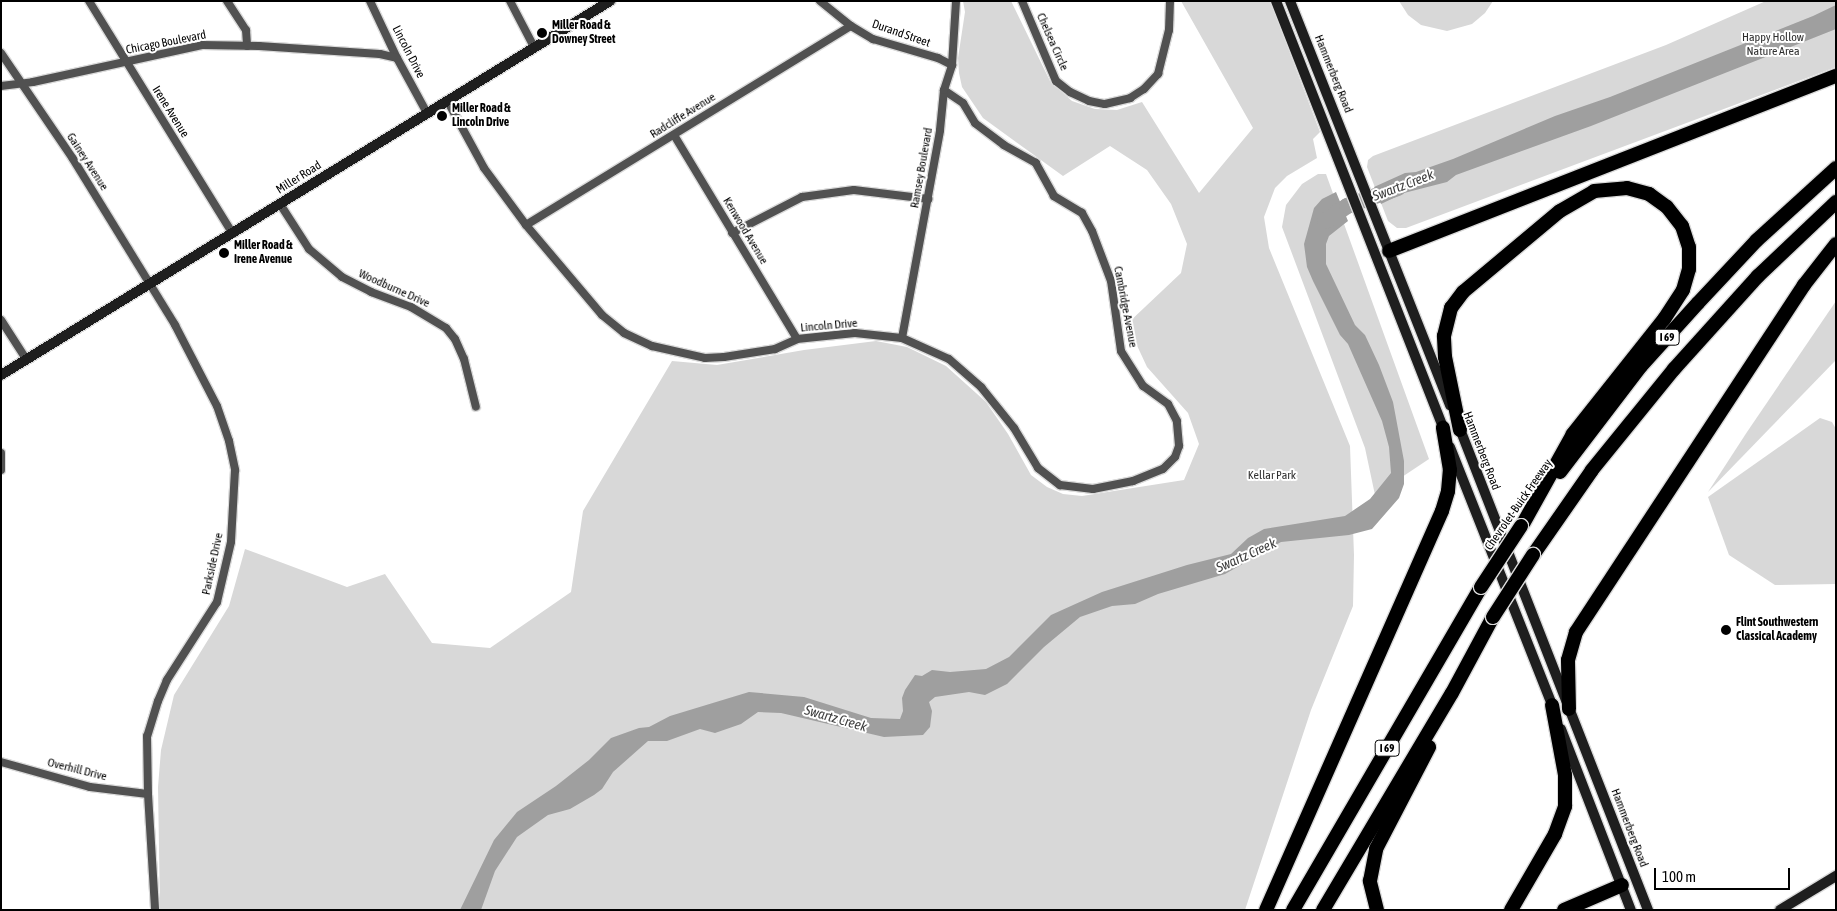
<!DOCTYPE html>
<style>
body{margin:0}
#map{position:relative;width:1837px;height:911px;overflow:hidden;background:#fff;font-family:"Asap Condensed",sans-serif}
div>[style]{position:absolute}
.green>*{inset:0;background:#d8d8d8}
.water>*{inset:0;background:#9f9f9f}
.river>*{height:16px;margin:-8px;padding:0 8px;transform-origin:8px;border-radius:8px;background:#9f9f9f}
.roads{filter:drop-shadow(1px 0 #dbdbdb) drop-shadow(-1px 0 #dbdbdb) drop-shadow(0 1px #dbdbdb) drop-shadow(0 -1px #dbdbdb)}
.street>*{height:8px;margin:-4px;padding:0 4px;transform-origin:4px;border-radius:4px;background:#515151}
.secondary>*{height:10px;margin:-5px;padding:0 5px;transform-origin:5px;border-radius:5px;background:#1e1e1e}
.highway>*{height:14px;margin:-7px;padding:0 7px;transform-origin:7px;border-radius:7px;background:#000}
.bridges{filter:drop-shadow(1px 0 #dbdbdb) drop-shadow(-1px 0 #dbdbdb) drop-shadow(0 1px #dbdbdb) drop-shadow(0 -1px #dbdbdb)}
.highway-bridge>*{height:14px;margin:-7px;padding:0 7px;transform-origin:7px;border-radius:7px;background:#000}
.dots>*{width:14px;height:14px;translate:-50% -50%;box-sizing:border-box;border:2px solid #fff;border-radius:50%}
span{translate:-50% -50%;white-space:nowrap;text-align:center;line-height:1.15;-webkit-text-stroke:4px #fff;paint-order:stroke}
.shield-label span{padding:1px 4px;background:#fff;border:1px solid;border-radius:4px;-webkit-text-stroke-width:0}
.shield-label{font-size:11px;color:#000;font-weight:700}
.poi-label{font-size:12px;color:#000;font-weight:700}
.left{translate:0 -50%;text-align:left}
.street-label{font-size:12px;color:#000}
.park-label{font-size:12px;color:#2f2f2f}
.water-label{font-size:14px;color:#404040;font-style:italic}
.frame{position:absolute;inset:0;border:2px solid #000;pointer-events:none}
.scale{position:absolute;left:1654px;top:868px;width:136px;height:22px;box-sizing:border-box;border:2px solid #000;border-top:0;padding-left:6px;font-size:15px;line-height:18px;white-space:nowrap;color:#000;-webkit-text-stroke:4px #fff;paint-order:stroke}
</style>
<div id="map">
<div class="green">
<div style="clip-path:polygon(963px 1px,1011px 1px,1050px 81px,1072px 101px,1095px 109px,1117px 110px,1142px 102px,1199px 193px,1253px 128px,1181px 1px,1270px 1px,1320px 132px,1313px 139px,1317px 158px,1287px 176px,1275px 188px,1264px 217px,1269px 248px,1350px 446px,1354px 555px,1353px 606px,1311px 710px,1245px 910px,160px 910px,158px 787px,161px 750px,174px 695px,229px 606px,245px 549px,347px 587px,385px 574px,432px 643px,490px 648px,571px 592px,583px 511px,672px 361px,717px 365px,804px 350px,876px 341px,907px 347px,946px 366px,986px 402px,1008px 434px,1031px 475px,1047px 487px,1063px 494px,1082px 496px,1184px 480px,1199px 444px,1188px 413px,1147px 367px,1127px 324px,1181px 273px,1187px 244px,1171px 204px,1147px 170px,1110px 146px,1063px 176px,983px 118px,962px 87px,959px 73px,958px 58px,965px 12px)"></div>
<div style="clip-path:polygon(1399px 1px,1493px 1px,1485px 13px,1472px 24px,1447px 31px,1421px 25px,1408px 15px)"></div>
<div style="clip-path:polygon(1766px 1px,1836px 1px,1836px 67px,1406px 228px,1397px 228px,1388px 221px,1367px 167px,1368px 160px,1373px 156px,1666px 45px)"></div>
<div style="clip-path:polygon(1318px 174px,1326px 174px,1429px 459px,1375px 495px,1365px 448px,1282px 227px,1286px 205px,1302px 184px)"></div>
<div style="clip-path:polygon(1836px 301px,1836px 360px,1708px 492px,1747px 432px)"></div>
<div style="clip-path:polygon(1820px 418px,1832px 422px,1836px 429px,1836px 584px,1775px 585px,1729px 555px,1708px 497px)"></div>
</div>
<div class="water">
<div style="clip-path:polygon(1836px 5px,1836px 29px,1591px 126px,1456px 175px,1447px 182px,1404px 193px,1381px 204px,1374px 187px,1405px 173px,1416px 172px,1453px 159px,1555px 116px,1610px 97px,1813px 16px)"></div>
<div style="clip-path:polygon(1336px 192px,1348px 221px,1329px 236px,1326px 244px,1326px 264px,1355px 325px,1365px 335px,1379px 365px,1393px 402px,1404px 461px,1404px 484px,1399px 498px,1372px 529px,1349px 535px,1281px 542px,1225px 574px,1158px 594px,1135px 604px,1112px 606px,1080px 617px,1044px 647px,1007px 684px,985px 695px,969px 692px,935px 697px,929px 702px,932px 711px,930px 727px,923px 735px,884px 737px,781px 713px,758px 712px,741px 724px,715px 733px,700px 729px,667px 741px,648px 741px,613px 772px,602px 789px,594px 795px,570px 809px,548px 815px,517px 837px,495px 871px,481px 910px,460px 910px,494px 840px,517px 812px,556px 786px,589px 760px,611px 738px,639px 728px,649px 727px,670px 716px,749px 692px,804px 697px,871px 718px,900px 719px,903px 711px,902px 698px,905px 690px,915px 675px,922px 676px,932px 670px,950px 672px,986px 669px,1009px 657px,1051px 615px,1102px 592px,1187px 565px,1231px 554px,1248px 538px,1264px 529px,1345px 516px,1370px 499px,1391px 473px,1389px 447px,1382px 421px,1348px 344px,1340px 335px,1313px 281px,1307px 267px,1304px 244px,1314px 208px,1322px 199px)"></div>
</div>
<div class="river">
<div style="left:1325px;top:221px;width:27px;rotate:-34deg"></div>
<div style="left:1347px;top:206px;width:54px;rotate:-19.4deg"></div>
</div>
<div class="roads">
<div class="street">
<div style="left:89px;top:1px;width:274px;rotate:58.3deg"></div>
<div style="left:227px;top:1px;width:35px;rotate:57deg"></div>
<div style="left:246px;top:30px;width:16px;rotate:86deg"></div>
<div style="left:370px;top:1px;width:63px;rotate:64.7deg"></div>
<div style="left:397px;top:58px;width:63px;rotate:61.4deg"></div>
<div style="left:510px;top:1px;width:52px;rotate:62.4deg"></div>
<div style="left:820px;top:1px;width:40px;rotate:39deg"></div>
<div style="left:851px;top:26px;width:26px;rotate:31deg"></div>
<div style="left:873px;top:39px;width:68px;rotate:16.3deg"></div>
<div style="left:938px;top:58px;width:16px;rotate:27deg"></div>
<div style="left:1022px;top:1px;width:87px;rotate:67deg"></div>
<div style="left:1056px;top:81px;width:18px;rotate:38deg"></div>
<div style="left:1070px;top:92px;width:21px;rotate:25deg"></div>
<div style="left:1089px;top:101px;width:16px;rotate:11deg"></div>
<div style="left:1105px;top:104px;width:26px;rotate:-13deg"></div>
<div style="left:1130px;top:98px;width:17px;rotate:-33deg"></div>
<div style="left:1144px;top:89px;width:21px;rotate:-47deg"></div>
<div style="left:1158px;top:74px;width:45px;rotate:-76deg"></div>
<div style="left:1169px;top:30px;width:29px;rotate:-88deg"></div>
<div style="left:1px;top:53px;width:128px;rotate:55.8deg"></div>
<div style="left:73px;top:159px;width:195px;rotate:58.4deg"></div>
<div style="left:175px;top:325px;width:91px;rotate:62.6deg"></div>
<div style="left:217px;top:406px;width:37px;rotate:71deg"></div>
<div style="left:229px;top:441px;width:30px;rotate:78deg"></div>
<div style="left:235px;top:470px;width:72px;rotate:93.2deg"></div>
<div style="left:231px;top:542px;width:62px;rotate:103.1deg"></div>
<div style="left:217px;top:602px;width:93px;rotate:122.7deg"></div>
<div style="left:167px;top:680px;width:23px;rotate:113deg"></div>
<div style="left:158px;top:701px;width:37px;rotate:107deg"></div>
<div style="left:147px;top:736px;width:58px;rotate:89deg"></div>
<div style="left:148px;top:794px;width:116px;rotate:86.5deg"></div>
<div style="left:1px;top:86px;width:32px;rotate:-7deg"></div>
<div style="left:33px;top:82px;width:173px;rotate:-12.3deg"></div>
<div style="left:202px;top:45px;width:57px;rotate:1deg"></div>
<div style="left:259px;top:46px;width:121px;rotate:3.8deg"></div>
<div style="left:380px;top:54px;width:17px;rotate:13deg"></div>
<div style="left:447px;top:100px;width:77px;rotate:61.4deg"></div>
<div style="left:484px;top:168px;width:71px;rotate:53.6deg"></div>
<div style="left:526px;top:225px;width:118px;rotate:49.8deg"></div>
<div style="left:602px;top:315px;width:28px;rotate:39deg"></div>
<div style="left:624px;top:333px;width:31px;rotate:25deg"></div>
<div style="left:652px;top:346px;width:54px;rotate:12.8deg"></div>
<div style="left:705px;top:358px;width:19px;rotate:-3deg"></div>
<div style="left:724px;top:357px;width:52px;rotate:-8.9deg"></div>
<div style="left:775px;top:349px;width:24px;rotate:-24deg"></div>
<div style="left:797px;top:339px;width:58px;rotate:-5.9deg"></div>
<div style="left:855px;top:333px;width:47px;rotate:6.1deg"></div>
<div style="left:902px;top:338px;width:51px;rotate:24.1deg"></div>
<div style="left:949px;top:359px;width:43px;rotate:41.2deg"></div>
<div style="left:981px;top:387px;width:53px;rotate:51.2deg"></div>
<div style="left:1014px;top:428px;width:47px;rotate:59deg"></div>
<div style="left:1038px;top:468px;width:28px;rotate:38deg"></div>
<div style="left:1060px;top:485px;width:33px;rotate:7deg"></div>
<div style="left:1093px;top:489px;width:41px;rotate:-11.3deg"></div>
<div style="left:1133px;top:481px;width:32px;rotate:-22deg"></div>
<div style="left:1163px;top:469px;width:17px;rotate:-45deg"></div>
<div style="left:1175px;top:457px;width:12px;rotate:-70deg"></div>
<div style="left:1179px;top:446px;width:25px;rotate:-95deg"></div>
<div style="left:1177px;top:421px;width:19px;rotate:-118deg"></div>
<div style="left:1168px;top:404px;width:31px;rotate:-144deg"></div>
<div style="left:1143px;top:386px;width:41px;rotate:-122.2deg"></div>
<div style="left:1121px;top:351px;width:71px;rotate:-98.1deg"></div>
<div style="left:1111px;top:281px;width:53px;rotate:-110.8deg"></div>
<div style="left:1092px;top:231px;width:21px;rotate:-119deg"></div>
<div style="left:1082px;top:213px;width:33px;rotate:-149deg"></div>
<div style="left:1054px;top:196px;width:38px;rotate:-119deg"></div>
<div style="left:1036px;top:163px;width:37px;rotate:-151deg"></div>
<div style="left:1004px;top:145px;width:36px;rotate:-143deg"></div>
<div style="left:975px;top:123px;width:23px;rotate:-121deg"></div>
<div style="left:963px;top:103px;width:23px;rotate:-146deg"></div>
<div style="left:674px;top:135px;width:238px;rotate:58.9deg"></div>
<div style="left:280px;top:204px;width:54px;rotate:57.2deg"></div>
<div style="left:309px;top:249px;width:43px;rotate:40.3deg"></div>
<div style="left:342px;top:277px;width:33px;rotate:27deg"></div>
<div style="left:371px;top:292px;width:43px;rotate:20.6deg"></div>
<div style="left:411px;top:307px;width:41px;rotate:31deg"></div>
<div style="left:446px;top:328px;width:14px;rotate:51deg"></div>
<div style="left:455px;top:339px;width:22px;rotate:66deg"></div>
<div style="left:464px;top:359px;width:49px;rotate:76deg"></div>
<div style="left:526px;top:225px;width:381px;rotate:-31.5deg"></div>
<div style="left:732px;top:233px;width:79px;rotate:-27.2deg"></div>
<div style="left:802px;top:197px;width:52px;rotate:-7.7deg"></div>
<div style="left:854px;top:190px;width:75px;rotate:6.9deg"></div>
<div style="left:1px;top:320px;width:46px;rotate:57.3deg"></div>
<div style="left:902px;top:338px;width:211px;rotate:-79.6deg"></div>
<div style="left:940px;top:130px;width:40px;rotate:-84.3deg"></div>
<div style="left:944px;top:90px;width:26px;rotate:-72deg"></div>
<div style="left:952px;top:65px;width:64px;rotate:-86.4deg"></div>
<div style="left:1px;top:453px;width:17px;rotate:90deg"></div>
<div style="left:1px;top:762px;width:92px;rotate:15.7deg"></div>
<div style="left:90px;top:787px;width:58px;rotate:6.9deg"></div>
</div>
<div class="secondary">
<div style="left:1276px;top:1px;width:464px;rotate:68.6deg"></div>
<div style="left:1290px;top:1px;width:435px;rotate:68.4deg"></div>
<div style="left:1px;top:375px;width:715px;rotate:-31.55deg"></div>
<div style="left:1458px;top:424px;width:522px;rotate:68.65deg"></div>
<div style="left:1450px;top:447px;width:283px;rotate:68.4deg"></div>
<div style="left:1561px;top:729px;width:194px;rotate:68.9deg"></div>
<div style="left:1780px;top:910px;width:66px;rotate:-31.3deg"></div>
</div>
<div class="highway">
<div style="left:1389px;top:251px;width:480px;rotate:-21.4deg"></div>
<div style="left:1460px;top:430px;width:75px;rotate:-101.6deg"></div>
<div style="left:1445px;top:357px;width:21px;rotate:-93deg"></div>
<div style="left:1444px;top:336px;width:29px;rotate:-76deg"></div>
<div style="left:1451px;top:308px;width:20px;rotate:-53deg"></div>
<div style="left:1463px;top:292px;width:126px;rotate:-39.9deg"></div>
<div style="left:1560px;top:211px;width:39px;rotate:-30deg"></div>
<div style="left:1594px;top:191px;width:33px;rotate:-5deg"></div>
<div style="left:1627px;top:188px;width:23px;rotate:15deg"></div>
<div style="left:1649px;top:194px;width:22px;rotate:36deg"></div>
<div style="left:1667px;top:207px;width:24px;rotate:52deg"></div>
<div style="left:1682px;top:226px;width:22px;rotate:72deg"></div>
<div style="left:1689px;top:247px;width:22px;rotate:90deg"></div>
<div style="left:1689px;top:269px;width:22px;rotate:106deg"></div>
<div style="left:1683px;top:290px;width:35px;rotate:123deg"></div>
<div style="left:1664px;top:319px;width:147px;rotate:128.4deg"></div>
<div style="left:1573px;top:434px;width:101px;rotate:119.1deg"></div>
<div style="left:1560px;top:472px;width:133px;rotate:-52.6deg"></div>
<div style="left:1641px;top:366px;width:85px;rotate:-47.9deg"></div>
<div style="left:1698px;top:303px;width:86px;rotate:-46.9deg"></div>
<div style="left:1757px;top:240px;width:107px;rotate:-42.3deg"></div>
<div style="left:1533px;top:555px;width:103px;rotate:-55.2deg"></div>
<div style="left:1592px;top:470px;width:130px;rotate:-50.9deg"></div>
<div style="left:1674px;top:369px;width:125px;rotate:-47.9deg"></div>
<div style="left:1758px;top:276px;width:108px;rotate:-43.5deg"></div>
<div style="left:1569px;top:709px;width:49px;rotate:-91.2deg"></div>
<div style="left:1568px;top:660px;width:29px;rotate:-74deg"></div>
<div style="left:1576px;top:632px;width:415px;rotate:-56.7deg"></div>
<div style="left:1804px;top:285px;width:52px;rotate:-52deg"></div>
<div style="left:1266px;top:910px;width:436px;rotate:-66.2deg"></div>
<div style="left:1442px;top:511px;width:21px;rotate:-73deg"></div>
<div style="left:1448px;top:491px;width:21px;rotate:-85deg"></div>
<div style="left:1450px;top:470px;width:43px;rotate:-99.5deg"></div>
<div style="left:1293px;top:910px;width:374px;rotate:-59.8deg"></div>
<div style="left:1323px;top:910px;width:252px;rotate:-59.3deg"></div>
<div style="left:1452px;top:693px;width:86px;rotate:-61.7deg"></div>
<div style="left:1377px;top:910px;width:30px;rotate:-104deg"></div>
<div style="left:1370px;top:881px;width:33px;rotate:-79deg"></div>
<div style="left:1376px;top:849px;width:115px;rotate:-62.5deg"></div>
<div style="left:1511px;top:910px;width:88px;rotate:-59.9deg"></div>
<div style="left:1555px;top:834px;width:30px;rotate:-70deg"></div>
<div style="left:1565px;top:806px;width:31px;rotate:-90deg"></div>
<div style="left:1565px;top:775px;width:71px;rotate:-100.5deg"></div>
<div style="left:1564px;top:910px;width:63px;rotate:-23.3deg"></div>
</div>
</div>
<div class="bridges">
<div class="highway-bridge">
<div style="left:1481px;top:587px;width:73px;rotate:-56.7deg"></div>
<div style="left:1493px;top:617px;width:74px;rotate:-57.2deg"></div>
</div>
</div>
<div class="dots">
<div style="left:542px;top:33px;background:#000"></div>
<div style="left:442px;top:116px;background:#000"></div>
<div style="left:224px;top:253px;background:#000"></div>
<div style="left:1726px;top:630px;background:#000"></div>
</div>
<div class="shield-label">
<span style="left:1667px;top:337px">I 69</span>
<span style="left:1387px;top:748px">I 69</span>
</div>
<div class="poi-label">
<span class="left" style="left:552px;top:33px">Miller Road &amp;<br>Downey Street</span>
<span class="left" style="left:452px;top:116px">Miller Road &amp;<br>Lincoln Drive</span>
<span class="left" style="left:234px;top:253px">Miller Road &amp;<br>Irene Avenue</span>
<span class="left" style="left:1736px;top:630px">Flint Southwestern<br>Classical Academy</span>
</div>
<div class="street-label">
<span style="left:901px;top:34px;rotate:19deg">Durand Street</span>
<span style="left:1052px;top:42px;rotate:66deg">Chelsea Circle</span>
<span style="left:166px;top:43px;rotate:-11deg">Chicago Boulevard</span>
<span style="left:408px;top:52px;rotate:63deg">Lincoln Drive</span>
<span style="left:1333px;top:74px;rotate:68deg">Hammerberg Road</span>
<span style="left:170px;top:112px;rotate:58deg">Irene Avenue</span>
<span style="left:683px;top:116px;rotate:-32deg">Radcliffe Avenue</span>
<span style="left:87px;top:162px;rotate:57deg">Gainey Avenue</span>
<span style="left:922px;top:168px;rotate:-80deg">Ramsey Boulevard</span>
<span style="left:299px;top:178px;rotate:-32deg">Miller Road</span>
<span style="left:745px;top:231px;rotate:59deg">Kenwood Avenue</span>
<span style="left:394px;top:289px;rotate:24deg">Woodburne Drive</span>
<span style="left:1125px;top:307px;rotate:79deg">Cambridge Avenue</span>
<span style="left:829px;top:326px;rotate:-5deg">Lincoln Drive</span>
<span style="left:1481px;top:451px;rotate:69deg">Hammerberg Road</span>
<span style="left:1519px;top:505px;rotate:-55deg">Chevrolet-Buick Freeway</span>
<span style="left:213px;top:564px;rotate:-78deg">Parkside Drive</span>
<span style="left:77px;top:770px;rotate:14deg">Overhill Drive</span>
<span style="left:1629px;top:828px;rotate:69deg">Hammerberg Road</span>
</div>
<div class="park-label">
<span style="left:1773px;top:45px">Happy Hollow<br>Nature Area</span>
<span style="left:1272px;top:476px">Kellar Park</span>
</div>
<div class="water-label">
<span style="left:1403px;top:185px;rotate:-21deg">Swartz Creek</span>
<span style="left:1246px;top:555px;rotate:-24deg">Swartz Creek</span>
<span style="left:836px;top:718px;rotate:16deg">Swartz Creek</span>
</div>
<div class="frame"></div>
<div class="scale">100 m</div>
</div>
